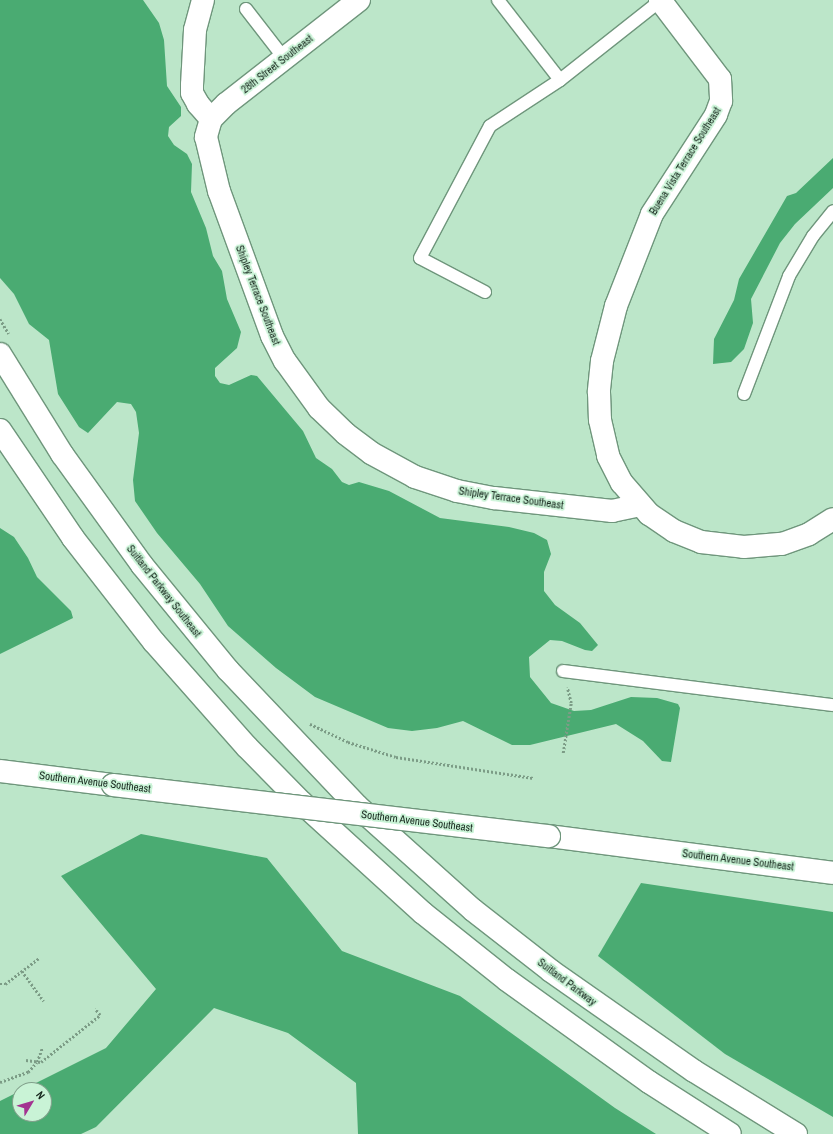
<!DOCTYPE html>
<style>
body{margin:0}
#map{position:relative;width:833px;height:1134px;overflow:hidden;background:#bce6c9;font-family:"Archivo Narrow",sans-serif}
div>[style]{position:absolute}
.forest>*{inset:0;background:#4aab72}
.path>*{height:2.5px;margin-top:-1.25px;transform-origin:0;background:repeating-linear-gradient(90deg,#7c9c86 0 2px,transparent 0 4px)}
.roads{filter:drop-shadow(1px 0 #6f967c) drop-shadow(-1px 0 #6f967c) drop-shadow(0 1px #6f967c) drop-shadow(0 -1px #6f967c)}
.lane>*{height:12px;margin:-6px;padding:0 6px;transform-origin:6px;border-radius:6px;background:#fff}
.street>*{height:22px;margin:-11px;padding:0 11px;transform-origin:11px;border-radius:11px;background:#fff}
.secondary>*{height:22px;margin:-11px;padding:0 11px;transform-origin:11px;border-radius:11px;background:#fff}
.highway>*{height:22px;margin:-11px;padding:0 11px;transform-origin:11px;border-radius:11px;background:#fff}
.bridges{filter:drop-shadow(1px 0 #6f967c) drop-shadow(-1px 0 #6f967c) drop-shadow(0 1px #6f967c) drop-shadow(0 -1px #6f967c)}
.secondary-bridge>*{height:22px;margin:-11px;padding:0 11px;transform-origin:11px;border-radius:11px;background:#fff}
span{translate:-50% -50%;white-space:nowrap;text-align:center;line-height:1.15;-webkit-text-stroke:3.5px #c9f3d6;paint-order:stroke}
.street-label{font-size:11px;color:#14241a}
.north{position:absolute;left:12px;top:1082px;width:40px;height:40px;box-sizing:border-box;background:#c9f3d6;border:1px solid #81a08b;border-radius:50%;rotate:52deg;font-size:11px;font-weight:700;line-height:16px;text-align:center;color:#14241a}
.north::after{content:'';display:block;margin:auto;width:14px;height:18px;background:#a33391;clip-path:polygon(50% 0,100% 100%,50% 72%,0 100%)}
</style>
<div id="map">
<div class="forest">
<div style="clip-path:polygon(0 0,143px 0,159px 23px,164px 40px,167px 86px,181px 107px,181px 116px,169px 127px,168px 136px,174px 145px,187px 154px,192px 164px,191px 192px,206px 228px,213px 256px,222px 271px,227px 299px,241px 332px,237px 348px,215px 368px,215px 376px,220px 383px,229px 385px,251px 375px,257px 376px,303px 431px,316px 458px,332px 469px,342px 482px,349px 485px,359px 482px,389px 491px,440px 518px,509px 527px,534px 533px,547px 540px,551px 554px,544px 572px,544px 591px,555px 605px,580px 623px,598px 645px,592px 651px,585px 650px,562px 641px,550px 640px,529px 657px,530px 677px,551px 703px,574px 711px,591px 710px,631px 697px,657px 698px,678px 704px,680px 708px,671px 762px,662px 761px,643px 741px,616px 724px,530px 745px,512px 745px,463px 721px,437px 728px,412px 731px,388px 728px,315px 697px,276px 668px,228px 626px,200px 584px,157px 533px,135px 501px,133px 480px,139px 433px,136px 412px,131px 404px,117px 402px,88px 433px,79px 427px,58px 394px,49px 340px,29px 324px,14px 294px,0 278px)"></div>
<div style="clip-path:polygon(833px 158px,833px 188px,795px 224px,780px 243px,751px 299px,753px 323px,744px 349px,731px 362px,713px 364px,714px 339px,734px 300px,739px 279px,787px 196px,796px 193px)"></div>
<div style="clip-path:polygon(0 528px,14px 537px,28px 558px,37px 577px,71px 611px,73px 618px,0 654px)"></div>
<div style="clip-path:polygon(141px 834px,267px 858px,342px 951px,460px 996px,615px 1108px,656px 1134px,358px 1134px,356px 1083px,288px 1033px,214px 1008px,96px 1127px,81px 1134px,0 1134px,0 1101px,20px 1091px,20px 1114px,44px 1114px,44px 1090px,22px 1090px,106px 1048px,156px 989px,61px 876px)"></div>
<div style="clip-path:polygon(641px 883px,833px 912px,833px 1117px,725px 1054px,598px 956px)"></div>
</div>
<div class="path">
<div style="left:0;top:319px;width:17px;rotate:59deg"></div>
<div style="left:310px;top:724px;width:42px;rotate:25.3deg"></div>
<div style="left:348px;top:742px;width:50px;rotate:17.4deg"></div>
<div style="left:396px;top:757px;width:139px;rotate:8.7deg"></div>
<div style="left:563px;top:753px;width:51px;rotate:-80.9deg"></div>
<div style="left:571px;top:703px;width:16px;rotate:-104deg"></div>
<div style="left:22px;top:971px;width:37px;rotate:54deg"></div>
<div style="left:0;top:984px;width:5px"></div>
<div style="left:5px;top:984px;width:43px;rotate:-37.4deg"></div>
<div style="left:26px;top:1060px;width:15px;rotate:8deg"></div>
<div style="left:41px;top:1062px;width:75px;rotate:-38.5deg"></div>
<div style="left:100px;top:1015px;width:8px;rotate:-130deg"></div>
<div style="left:0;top:1082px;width:30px;rotate:-20deg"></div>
<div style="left:28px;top:1072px;width:13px;rotate:-48deg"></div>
<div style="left:37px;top:1062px;width:15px;rotate:-70deg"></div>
</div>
<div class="roads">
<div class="lane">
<div style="left:498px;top:0;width:101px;rotate:52.2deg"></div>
<div style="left:246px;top:9px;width:62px;rotate:52.2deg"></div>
<div style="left:485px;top:292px;width:73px;rotate:-152.4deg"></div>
<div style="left:420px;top:258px;width:149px;rotate:-62.1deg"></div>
<div style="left:490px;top:126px;width:84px;rotate:-33.3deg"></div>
<div style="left:560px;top:80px;width:127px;rotate:-38.3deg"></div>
<div style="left:744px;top:394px;width:126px;rotate:-69.1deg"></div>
<div style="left:789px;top:276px;width:47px;rotate:-59deg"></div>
<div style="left:813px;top:236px;width:32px;rotate:-51deg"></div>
<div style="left:563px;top:671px;width:272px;rotate:7.2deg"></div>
</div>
<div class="street">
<div style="left:203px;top:0;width:31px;rotate:105deg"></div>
<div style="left:195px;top:30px;width:55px;rotate:93.1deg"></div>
<div style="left:192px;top:85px;width:8px;rotate:90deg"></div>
<div style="left:192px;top:93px;width:13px;rotate:61deg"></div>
<div style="left:198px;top:104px;width:20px;rotate:49deg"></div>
<div style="left:359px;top:0;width:169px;rotate:142deg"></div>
<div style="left:226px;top:104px;width:21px;rotate:135deg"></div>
<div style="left:211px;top:119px;width:19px;rotate:106deg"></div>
<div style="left:206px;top:137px;width:56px;rotate:76.5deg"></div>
<div style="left:219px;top:191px;width:154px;rotate:69.9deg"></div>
<div style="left:272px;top:336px;width:28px;rotate:63deg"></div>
<div style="left:285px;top:361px;width:58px;rotate:54.1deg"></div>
<div style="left:319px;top:408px;width:37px;rotate:44deg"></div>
<div style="left:346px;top:434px;width:31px;rotate:37deg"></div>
<div style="left:371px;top:453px;width:50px;rotate:28.6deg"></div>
<div style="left:415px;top:477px;width:44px;rotate:18.4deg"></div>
<div style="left:457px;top:491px;width:38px;rotate:11deg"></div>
<div style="left:494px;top:498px;width:119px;rotate:6.3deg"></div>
<div style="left:612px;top:511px;width:29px;rotate:-12deg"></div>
<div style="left:660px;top:0;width:99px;rotate:52.8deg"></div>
<div style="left:720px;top:79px;width:22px;rotate:87deg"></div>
<div style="left:721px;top:101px;width:15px;rotate:110deg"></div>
<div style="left:716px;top:115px;width:118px;rotate:122.9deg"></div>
<div style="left:652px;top:214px;width:99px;rotate:111.4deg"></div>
<div style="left:616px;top:306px;width:57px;rotate:104.3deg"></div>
<div style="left:602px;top:361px;width:31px;rotate:96deg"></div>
<div style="left:599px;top:392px;width:28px;rotate:88deg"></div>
<div style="left:600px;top:420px;width:37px;rotate:77deg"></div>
<div style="left:608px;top:456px;width:30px;rotate:63deg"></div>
<div style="left:622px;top:483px;width:41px;rotate:48.9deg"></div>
<div style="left:649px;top:514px;width:30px;rotate:34deg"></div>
<div style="left:674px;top:531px;width:29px;rotate:22deg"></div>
<div style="left:701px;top:542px;width:43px;rotate:6.6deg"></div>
<div style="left:744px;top:547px;width:38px;rotate:-5deg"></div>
<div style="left:782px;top:544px;width:29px;rotate:-20deg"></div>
<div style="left:809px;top:534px;width:28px;rotate:-32deg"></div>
</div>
<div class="secondary">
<div style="left:0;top:771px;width:114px;rotate:7.1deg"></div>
<div style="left:549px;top:836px;width:286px;rotate:7.4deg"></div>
</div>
<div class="highway">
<div style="left:0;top:354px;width:118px;rotate:58.2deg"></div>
<div style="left:62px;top:454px;width:137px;rotate:54.2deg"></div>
<div style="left:142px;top:565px;width:136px;rotate:50.7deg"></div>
<div style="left:228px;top:670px;width:187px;rotate:46.5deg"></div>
<div style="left:357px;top:806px;width:156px;rotate:41.9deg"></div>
<div style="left:473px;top:910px;width:99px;rotate:38deg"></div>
<div style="left:551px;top:971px;width:174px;rotate:35deg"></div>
<div style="left:694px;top:1071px;width:120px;rotate:31.7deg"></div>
<div style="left:0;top:430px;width:130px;rotate:55.9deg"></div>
<div style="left:73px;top:538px;width:132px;rotate:52.1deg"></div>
<div style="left:154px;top:642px;width:140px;rotate:48.5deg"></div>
<div style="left:247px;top:747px;width:77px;rotate:45.5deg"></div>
<div style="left:301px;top:802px;width:165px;rotate:42.3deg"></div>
<div style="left:423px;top:913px;width:107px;rotate:38.6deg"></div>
<div style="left:507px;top:980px;width:175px;rotate:35.7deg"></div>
<div style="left:649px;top:1082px;width:96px;rotate:32.7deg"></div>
</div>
</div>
<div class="bridges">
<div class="secondary-bridge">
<div style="left:113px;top:785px;width:439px;rotate:6.7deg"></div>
</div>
</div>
<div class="street-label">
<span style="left:277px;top:64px;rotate:-38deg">28th Street Southeast</span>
<span style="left:685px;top:161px;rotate:-58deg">Buena Vista Terrace Southeast</span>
<span style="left:258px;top:295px;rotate:69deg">Shipley Terrace Southeast</span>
<span style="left:511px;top:498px;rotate:8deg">Shipley Terrace Southeast</span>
<span style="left:164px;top:591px;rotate:52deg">Suitland Parkway Southeast</span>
<span style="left:95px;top:782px;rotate:7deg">Southern Avenue Southeast</span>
<span style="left:417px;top:821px;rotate:7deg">Southern Avenue Southeast</span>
<span style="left:738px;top:860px;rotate:7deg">Southern Avenue Southeast</span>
<span style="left:567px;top:982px;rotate:37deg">Suitland Parkway</span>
</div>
<div class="north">N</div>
</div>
